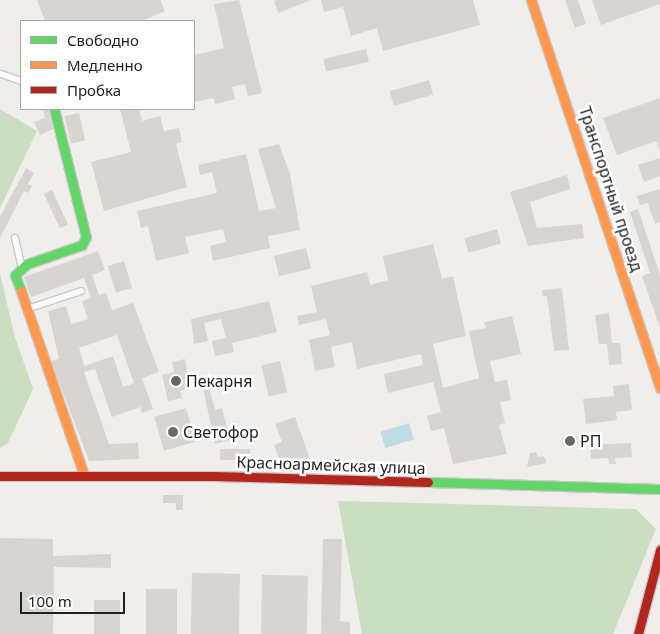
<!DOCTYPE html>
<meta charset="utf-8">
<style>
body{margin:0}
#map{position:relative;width:660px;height:634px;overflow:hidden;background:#f0eeeb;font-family:"Noto Sans",sans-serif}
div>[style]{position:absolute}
.forest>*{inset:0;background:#cbdec1}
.water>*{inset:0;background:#bfdbe3;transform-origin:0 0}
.building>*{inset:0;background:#d7d4d2;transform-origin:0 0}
.roads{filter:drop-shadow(1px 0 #c9c8c7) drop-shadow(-1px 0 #c9c8c7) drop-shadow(0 1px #c9c8c7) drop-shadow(0 -1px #c9c8c7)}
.street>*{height:6px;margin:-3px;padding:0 3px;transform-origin:3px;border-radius:3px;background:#fdfcfc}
.fast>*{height:9px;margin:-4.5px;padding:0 4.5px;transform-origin:4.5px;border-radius:4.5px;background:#63d668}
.slow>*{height:9px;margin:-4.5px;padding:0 4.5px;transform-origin:4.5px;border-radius:4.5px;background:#ff974d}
.jam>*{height:9px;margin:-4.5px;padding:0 4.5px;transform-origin:4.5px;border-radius:4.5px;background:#b3261e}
.dots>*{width:14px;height:14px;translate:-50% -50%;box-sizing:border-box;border:2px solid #fff;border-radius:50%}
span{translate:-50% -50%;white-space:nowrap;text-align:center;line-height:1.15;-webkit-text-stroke:5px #fff;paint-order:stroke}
.street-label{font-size:16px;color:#222}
.poi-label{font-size:16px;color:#222}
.left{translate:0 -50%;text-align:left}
.legend{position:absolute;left:20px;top:20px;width:175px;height:90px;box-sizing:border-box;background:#fff;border:1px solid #a7a7a7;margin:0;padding:6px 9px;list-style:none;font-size:15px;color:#222}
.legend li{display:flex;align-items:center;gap:10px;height:25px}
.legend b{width:25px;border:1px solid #a7a7a7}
.scale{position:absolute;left:20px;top:592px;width:105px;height:22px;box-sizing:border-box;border:2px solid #222;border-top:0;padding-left:6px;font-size:15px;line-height:18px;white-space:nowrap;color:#222;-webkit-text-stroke:4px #fff;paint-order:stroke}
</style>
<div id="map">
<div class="forest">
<div style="clip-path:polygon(0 109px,37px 131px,0 208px)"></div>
<div style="clip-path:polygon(0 273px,14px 334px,33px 389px,8px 443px,0 448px)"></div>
<div style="clip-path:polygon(338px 501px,636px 509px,656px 529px,613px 634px,362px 634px)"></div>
</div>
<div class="water">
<div style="left:409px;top:423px;width:17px;height:30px;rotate:73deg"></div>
</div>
<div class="building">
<div style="clip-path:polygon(37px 0,160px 0,165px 11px,142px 21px,45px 21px)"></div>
<div style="clip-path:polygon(239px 0,262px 93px,248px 96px,245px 84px,232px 87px,235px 99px,215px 104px,214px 98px,194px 102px,194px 55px,224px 48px,214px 4px)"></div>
<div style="clip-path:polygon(277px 0,311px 0,278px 13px,274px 1px)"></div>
<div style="clip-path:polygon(321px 0,473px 0,480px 25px,383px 51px,377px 28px,351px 36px,343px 7px,324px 12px)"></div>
<div style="clip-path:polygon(565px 0,578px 0,586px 24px,575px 28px)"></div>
<div style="clip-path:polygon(592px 0,660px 0,660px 4px,601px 25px)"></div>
<div style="left:366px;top:49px;width:13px;height:44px;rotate:77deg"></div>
<div style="left:429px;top:80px;width:15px;height:41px;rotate:74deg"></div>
<div style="clip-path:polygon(660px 98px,660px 151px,656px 141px,617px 155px,603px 118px)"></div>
<div style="clip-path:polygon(43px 109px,48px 109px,53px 129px,40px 135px,34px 122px,45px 118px)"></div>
<div style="clip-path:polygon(120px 109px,139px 109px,142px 121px,160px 116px,164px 131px,179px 128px,182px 142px,176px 144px,187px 187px,104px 211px,91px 162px,131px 152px)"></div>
<div style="left:79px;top:113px;width:28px;height:15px;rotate:77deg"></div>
<div style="clip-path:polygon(279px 144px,290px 174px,300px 230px,268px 236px,270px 248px,213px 261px,210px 246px,226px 242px,223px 229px,185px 237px,189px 253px,156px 261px,148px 226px,141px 228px,137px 211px,217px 193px,212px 172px,200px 175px,198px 165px,246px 154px,259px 211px,276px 208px,258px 149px)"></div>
<div style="clip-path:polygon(660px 158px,660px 176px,644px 182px,638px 165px)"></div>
<div style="clip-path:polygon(26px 168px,34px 173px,28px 184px,32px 186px,28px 193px,24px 191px,0 238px,0 217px)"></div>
<div style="clip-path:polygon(567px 175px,570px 189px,530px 202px,537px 228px,582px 224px,584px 238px,528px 246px,510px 192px)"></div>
<div style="clip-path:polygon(660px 189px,660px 222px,655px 224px,648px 203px,640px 205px,637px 196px)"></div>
<div style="left:52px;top:190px;width:38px;height:9px;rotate:65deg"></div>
<div style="clip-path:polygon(638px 209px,660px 275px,660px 328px,642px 276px,650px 273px,630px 212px)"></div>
<div style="left:497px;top:229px;width:15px;height:34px;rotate:74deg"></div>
<div style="clip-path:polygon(433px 244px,442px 279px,453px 276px,466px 336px,433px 344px,443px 388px,479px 378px,469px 331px,486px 328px,484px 322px,512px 316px,521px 354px,490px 361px,495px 382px,507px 380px,511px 400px,500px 402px,505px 423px,499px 425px,507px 454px,453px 464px,444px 428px,431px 431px,427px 416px,441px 412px,433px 382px,388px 393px,384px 374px,423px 365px,421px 354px,357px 369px,352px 342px,331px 347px,335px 367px,315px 371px,309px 340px,330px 335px,326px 319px,299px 325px,297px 316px,317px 312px,311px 286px,367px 272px,370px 285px,388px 280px,383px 256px)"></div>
<div style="left:306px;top:248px;width:21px;height:33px;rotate:76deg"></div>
<div style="clip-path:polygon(evenodd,98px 251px,105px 270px,92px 275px,99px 295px,106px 293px,112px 310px,133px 303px,159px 372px,142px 378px,153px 409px,142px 413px,140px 407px,112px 417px,95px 369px,84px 372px,109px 444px,138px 443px,139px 459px,89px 461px,51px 361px,59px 359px,48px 311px,66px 306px,71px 324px,88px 319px,82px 301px,91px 298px,84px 278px,31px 297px,24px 277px,98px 251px,117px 335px,134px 383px,123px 387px,113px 356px,84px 366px,79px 348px,117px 335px)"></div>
<div style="left:124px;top:261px;width:28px;height:17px;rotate:73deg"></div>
<div style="clip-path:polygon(562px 288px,569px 350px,554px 351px,547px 296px,543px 296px,542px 290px)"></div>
<div style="clip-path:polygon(269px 301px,277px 332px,232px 343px,234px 352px,215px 356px,212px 341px,226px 338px,221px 319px,204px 323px,208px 341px,194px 344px,191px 319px)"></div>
<div style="clip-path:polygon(609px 313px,612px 343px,620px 343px,622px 364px,609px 365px,607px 344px,599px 344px,595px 315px)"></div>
<div style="clip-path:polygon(185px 359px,190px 388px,180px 391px,182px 398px,168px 401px,162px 375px,174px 372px,172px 362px)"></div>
<div style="left:280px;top:361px;width:32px;height:19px;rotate:77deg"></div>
<div style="clip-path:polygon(629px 384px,632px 410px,616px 412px,617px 420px,586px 424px,583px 399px,614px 396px,613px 386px)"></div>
<div style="clip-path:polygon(209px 386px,215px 410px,222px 408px,230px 440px,215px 444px,203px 388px)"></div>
<div style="left:186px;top:408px;width:35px;height:33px;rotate:74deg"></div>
<div style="clip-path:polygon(295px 417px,310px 459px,290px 467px,286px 457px,279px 459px,274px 445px,282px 442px,275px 424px)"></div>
<div style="left:577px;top:436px;width:8px;height:15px;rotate:83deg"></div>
<div style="clip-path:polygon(631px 443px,632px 457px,615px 458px,616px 464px,609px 464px,608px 458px,591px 459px,590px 445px)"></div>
<div style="left:250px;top:449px;width:11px;height:30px;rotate:90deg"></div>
<div style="clip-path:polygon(536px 452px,538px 457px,544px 456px,546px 463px,527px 467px,530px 453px)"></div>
<div style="clip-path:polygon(163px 495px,183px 495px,183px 510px,176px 510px,176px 503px,163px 503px)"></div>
<div style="clip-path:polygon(0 538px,53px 539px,53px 556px,111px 554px,111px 568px,54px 567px,53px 634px,0 634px)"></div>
<div style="clip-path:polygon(323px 539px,342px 539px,340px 621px,350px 622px,350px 634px,321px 634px)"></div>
<div style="left:192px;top:573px;width:48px;height:61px;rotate:1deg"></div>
<div style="left:262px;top:575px;width:46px;height:59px;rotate:1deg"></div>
<div style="left:146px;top:589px;width:31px;height:45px"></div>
<div style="left:94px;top:600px;width:26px;height:34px"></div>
</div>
<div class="roads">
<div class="street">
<div style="left:1px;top:74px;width:21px;rotate:19deg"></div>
<div style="left:15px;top:238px;width:32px;rotate:77deg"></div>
<div style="left:27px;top:309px;width:57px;rotate:-18.4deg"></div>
</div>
<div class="fast">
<div style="left:21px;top:291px;width:17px;rotate:-111deg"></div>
<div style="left:15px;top:275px;width:16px;rotate:-43deg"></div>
<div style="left:27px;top:264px;width:58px;rotate:-19.1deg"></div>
<div style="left:82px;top:245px;width:9px;rotate:-63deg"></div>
<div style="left:86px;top:237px;width:132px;rotate:-104deg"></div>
<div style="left:428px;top:482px;width:232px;rotate:1.7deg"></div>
</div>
<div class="slow">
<div style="left:531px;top:0;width:409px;rotate:71.6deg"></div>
<div style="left:21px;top:291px;width:194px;rotate:71.1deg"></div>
</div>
<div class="jam">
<div style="left:0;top:476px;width:214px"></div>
<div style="left:214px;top:476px;width:214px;rotate:1.6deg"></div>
<div style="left:638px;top:634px;width:87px;rotate:-75.3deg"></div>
</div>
</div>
<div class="dots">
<div style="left:176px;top:381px;background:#6a6968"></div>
<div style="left:173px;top:432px;background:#6a6968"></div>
<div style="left:570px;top:441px;background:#6a6968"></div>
</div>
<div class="street-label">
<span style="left:611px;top:189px;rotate:72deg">Транспортный проезд</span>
<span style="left:331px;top:465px;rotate:2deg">Красноармейская улица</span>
</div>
<div class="poi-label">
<span class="left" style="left:186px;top:381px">Пекарня</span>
<span class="left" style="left:183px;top:432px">Светофор</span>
<span class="left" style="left:580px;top:441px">РП</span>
</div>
<ul class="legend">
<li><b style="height:6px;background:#63d668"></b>Свободно</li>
<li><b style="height:6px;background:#ff974d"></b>Медленно</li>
<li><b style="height:6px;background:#b3261e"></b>Пробка</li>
</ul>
<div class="scale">100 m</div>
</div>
